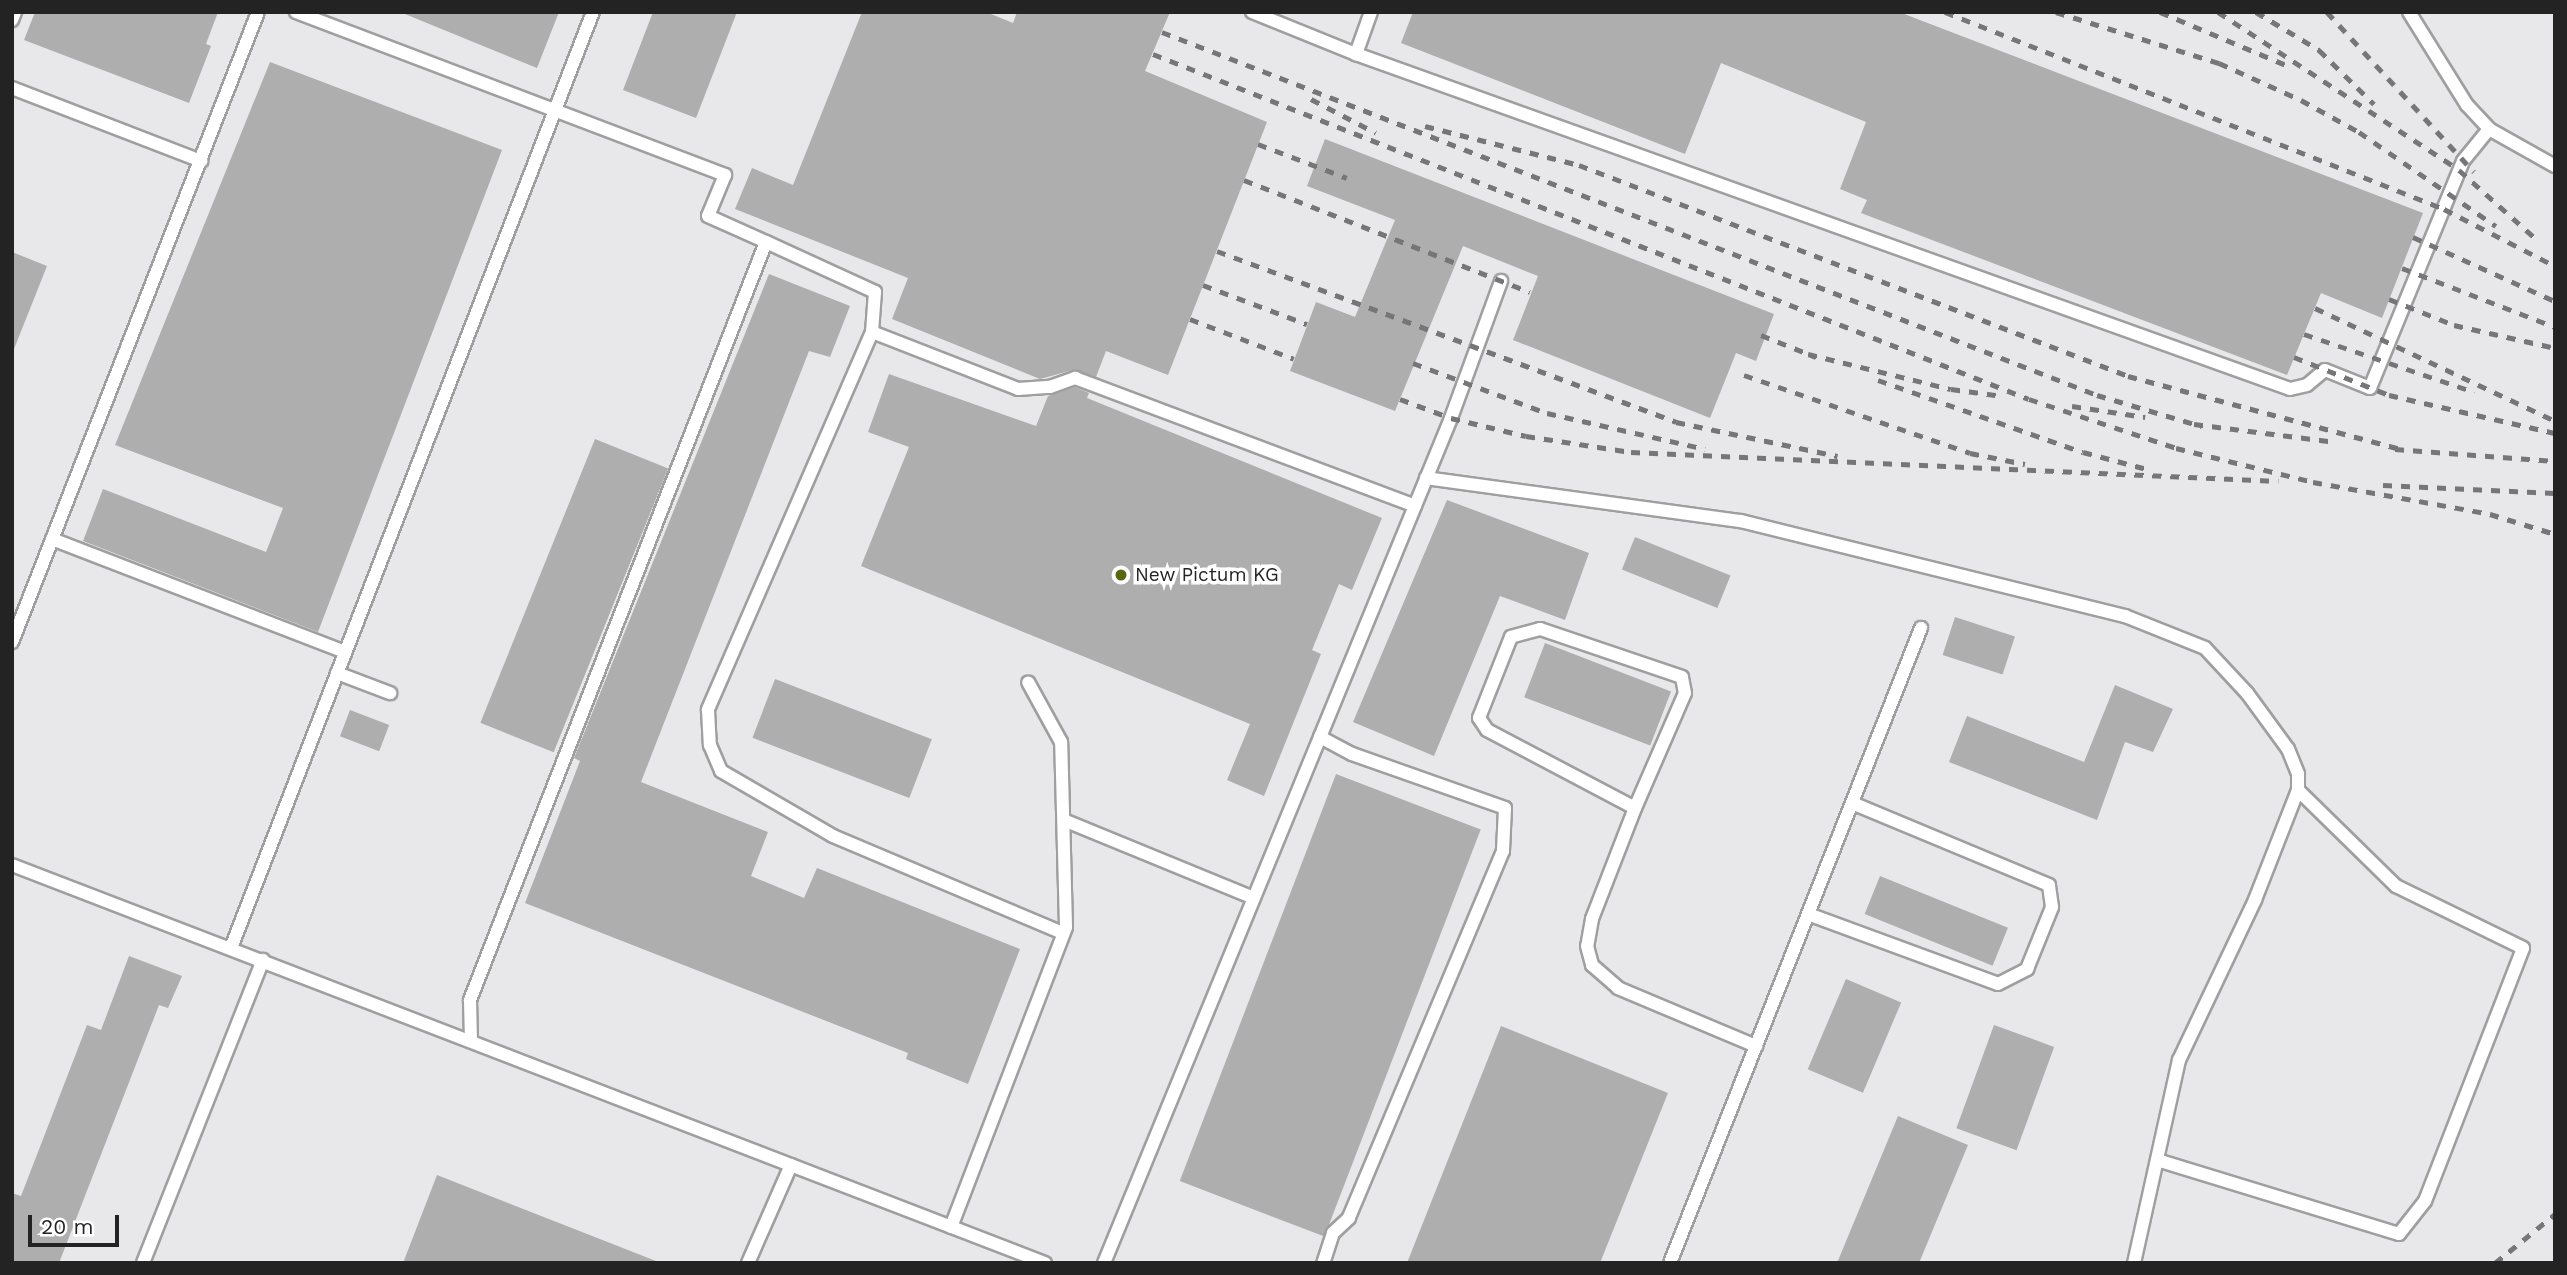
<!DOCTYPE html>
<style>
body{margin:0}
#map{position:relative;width:2567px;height:1275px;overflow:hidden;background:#e8e8ea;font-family:"Work Sans",sans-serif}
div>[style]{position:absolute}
.building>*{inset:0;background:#aeaeaf;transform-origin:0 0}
.roads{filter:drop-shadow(2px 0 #9f9fa0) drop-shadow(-2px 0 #9f9fa0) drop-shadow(0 2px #9f9fa0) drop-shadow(0 -2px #9f9fa0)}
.lane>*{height:12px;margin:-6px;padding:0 6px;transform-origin:6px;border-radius:6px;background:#fff}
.rail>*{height:5px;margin-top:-2.5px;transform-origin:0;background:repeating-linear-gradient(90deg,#767678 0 9px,transparent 0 18px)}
.dots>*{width:19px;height:19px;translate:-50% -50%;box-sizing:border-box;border:4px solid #fff;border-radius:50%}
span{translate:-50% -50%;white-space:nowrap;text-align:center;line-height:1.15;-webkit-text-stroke:7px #fff;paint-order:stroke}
.poi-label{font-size:19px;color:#232324}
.left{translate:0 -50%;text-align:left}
.frame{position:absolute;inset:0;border:14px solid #232324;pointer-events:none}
.scale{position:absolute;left:28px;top:1215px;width:91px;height:32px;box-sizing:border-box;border:4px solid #232324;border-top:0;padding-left:9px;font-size:21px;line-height:24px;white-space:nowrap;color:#232324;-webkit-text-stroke:5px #fff;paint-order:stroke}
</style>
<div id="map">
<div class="building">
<div style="clip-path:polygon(35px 12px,218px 12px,206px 44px,211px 46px,189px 103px,24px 40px)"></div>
<div style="clip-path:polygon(400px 12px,559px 12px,537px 68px)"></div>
<div style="clip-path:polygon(653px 12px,737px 12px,696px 118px,623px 90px)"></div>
<div style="clip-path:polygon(862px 12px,986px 12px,1013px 23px,1017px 12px,1170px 12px,1145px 71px,1267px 122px,1168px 375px,1106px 351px,1096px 377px,1073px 370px,1040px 379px,892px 319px,908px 278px,735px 209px,752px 168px,793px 185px)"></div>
<div style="clip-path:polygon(1413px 12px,1899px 12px,2423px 213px,2382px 318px,2321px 293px,2287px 375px,1861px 213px,1867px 200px,1840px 189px,1866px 122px,1721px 63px,1685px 154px,1401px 43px)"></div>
<div style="clip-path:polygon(270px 62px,502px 150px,318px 632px,83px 541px,103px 489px,266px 552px,283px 508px,115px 445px)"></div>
<div style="clip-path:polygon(1325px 139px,1774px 314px,1756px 361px,1736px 353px,1710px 418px,1513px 340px,1538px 276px,1463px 246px,1395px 411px,1290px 371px,1316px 302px,1355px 317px,1395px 220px,1307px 186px)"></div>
<div style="clip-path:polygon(12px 252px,47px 266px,14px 349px,12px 349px)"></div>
<div style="clip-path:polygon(769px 274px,850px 306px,830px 357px,809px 351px,641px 782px,768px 832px,751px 876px,804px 898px,817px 868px,1020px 949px,968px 1084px,906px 1059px,908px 1053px,525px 903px,580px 761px,574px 758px)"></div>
<div style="clip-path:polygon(889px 374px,1036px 426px,1048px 396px,1075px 387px,1089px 393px,1087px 398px,1382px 518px,1352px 590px,1339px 584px,1312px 650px,1321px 654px,1264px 796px,1227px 780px,1250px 724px,861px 566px,909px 447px,868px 432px)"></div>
<div style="left:595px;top:439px;width:79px;height:306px;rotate:22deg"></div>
<div style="clip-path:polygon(1447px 500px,1589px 553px,1565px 620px,1500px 596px,1434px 756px,1353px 722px)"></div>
<div style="left:1635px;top:537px;width:103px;height:35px;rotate:22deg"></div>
<div style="left:1955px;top:617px;width:63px;height:40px;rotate:18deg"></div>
<div style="left:1545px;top:643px;width:135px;height:58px;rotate:21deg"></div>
<div style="left:775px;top:679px;width:168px;height:63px;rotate:21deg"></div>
<div style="clip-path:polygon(2115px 685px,2173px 709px,2153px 752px,2125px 742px,2097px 820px,1949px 762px,1967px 716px,2084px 762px)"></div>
<div style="left:350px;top:710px;width:42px;height:28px;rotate:21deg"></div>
<div style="left:1336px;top:774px;width:155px;height:436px;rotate:21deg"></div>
<div style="left:1880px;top:876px;width:138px;height:41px;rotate:22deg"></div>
<div style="clip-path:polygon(129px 956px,182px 976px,168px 1008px,159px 1005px,59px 1263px,12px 1263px,12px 1193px,21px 1196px,87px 1025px,101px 1030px)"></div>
<div style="left:1846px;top:979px;width:60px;height:98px;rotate:23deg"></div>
<div style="left:1994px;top:1025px;width:64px;height:110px;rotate:20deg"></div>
<div style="clip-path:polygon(1501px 1026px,1668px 1093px,1600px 1263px,1407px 1263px)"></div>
<div style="clip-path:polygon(1898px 1116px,1968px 1145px,1919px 1263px,1837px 1263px)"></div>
<div style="clip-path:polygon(437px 1175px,656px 1261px,655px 1263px,403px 1263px)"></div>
</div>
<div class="roads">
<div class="lane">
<div style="left:296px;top:12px;width:459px;rotate:20.8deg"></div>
<div style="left:725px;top:175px;width:44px;rotate:112.5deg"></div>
<div style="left:708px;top:216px;width:64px;rotate:24.1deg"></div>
<div style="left:766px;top:242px;width:814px;rotate:111.33deg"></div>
<div style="left:470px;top:1000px;width:41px;rotate:88.6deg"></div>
<div style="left:1252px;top:12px;width:112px;rotate:22deg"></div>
<div style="left:1371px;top:12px;width:45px;rotate:109.7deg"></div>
<div style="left:1356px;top:54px;width:992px;rotate:19.73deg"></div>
<div style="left:2290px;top:389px;width:17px;rotate:-13deg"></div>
<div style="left:2307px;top:385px;width:23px;rotate:-40deg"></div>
<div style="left:2325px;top:370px;width:48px;rotate:21.8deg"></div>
<div style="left:2370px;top:388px;width:245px;rotate:-67.7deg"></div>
<div style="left:2463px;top:161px;width:41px;rotate:-50.9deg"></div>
<div style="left:2409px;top:12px;width:110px;rotate:58.1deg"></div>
<div style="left:2467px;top:105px;width:33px;rotate:47deg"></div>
<div style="left:2489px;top:129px;width:76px;rotate:29.3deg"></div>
<div style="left:12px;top:20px;width:9px;rotate:-69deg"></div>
<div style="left:12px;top:88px;width:203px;rotate:21.1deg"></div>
<div style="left:766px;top:242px;width:120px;rotate:24.6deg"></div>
<div style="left:875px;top:292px;width:40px;rotate:94.3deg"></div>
<div style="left:872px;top:332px;width:157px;rotate:21.3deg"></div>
<div style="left:1018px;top:389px;width:32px;rotate:-4deg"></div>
<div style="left:1050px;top:387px;width:27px;rotate:-20deg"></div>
<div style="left:1075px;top:378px;width:363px;rotate:20.6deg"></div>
<div style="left:872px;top:332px;width:412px;rotate:113.5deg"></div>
<div style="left:708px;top:710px;width:35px;rotate:87deg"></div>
<div style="left:710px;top:745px;width:28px;rotate:67deg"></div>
<div style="left:721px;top:771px;width:129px;rotate:30.1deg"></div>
<div style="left:833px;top:836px;width:250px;rotate:22.9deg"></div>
<div style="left:1426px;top:478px;width:318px;rotate:7.8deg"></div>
<div style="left:1741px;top:521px;width:396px;rotate:13.9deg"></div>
<div style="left:2125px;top:616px;width:86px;rotate:21.8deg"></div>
<div style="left:2205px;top:648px;width:62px;rotate:47deg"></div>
<div style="left:2247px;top:693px;width:69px;rotate:53.8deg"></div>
<div style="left:2288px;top:749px;width:27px;rotate:68deg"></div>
<div style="left:2298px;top:774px;width:16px;rotate:90deg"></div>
<div style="left:2298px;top:790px;width:118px;rotate:111.4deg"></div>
<div style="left:2255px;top:900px;width:177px;rotate:115.4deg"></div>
<div style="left:2179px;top:1060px;width:208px;rotate:102.5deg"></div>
<div style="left:52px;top:539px;width:314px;rotate:21.1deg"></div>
<div style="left:12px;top:642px;width:676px;rotate:-68.67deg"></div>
<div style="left:337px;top:673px;width:57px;rotate:20.7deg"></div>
<div style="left:1320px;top:737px;width:36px;rotate:28deg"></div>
<div style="left:1352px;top:754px;width:162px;rotate:19.4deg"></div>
<div style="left:1505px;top:808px;width:43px;rotate:92.7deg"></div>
<div style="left:1503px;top:851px;width:398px;rotate:112.8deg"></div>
<div style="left:1349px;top:1218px;width:22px;rotate:137deg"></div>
<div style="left:1333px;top:1233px;width:32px;rotate:108deg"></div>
<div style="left:1635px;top:808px;width:125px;rotate:-66.5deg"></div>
<div style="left:1685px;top:693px;width:16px;rotate:-101deg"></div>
<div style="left:1682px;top:677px;width:150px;rotate:-161.3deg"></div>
<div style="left:1540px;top:629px;width:30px;rotate:165deg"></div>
<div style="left:1511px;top:637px;width:87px;rotate:111.6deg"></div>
<div style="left:1479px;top:718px;width:14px;rotate:56deg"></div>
<div style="left:1487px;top:730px;width:167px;rotate:27.8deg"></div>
<div style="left:1635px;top:808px;width:119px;rotate:111.2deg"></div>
<div style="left:1592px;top:919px;width:27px;rotate:100deg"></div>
<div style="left:1587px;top:946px;width:20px;rotate:75deg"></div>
<div style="left:1592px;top:965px;width:35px;rotate:41deg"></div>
<div style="left:1618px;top:988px;width:150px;rotate:22.8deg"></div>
<div style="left:1066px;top:821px;width:203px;rotate:22.3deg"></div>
<div style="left:12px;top:865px;width:1107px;rotate:21.07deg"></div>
<div style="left:1808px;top:914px;width:202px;rotate:20.2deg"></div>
<div style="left:1998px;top:984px;width:33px;rotate:-27deg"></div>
<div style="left:2027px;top:969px;width:67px;rotate:-68deg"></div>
<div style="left:2052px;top:907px;width:22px;rotate:-98deg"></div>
<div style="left:2049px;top:885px;width:213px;rotate:-157.4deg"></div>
<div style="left:231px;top:948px;width:1004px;rotate:-68.86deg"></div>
<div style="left:2157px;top:1160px;width:253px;rotate:17deg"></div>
<div style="left:2399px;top:1234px;width:42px;rotate:-51.8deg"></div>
<div style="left:2425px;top:1201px;width:271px;rotate:-68.8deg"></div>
<div style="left:2523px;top:948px;width:141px;rotate:-154deg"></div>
<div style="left:2396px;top:886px;width:137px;rotate:-135.6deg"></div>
<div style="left:951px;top:1227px;width:321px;rotate:-69deg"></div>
<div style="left:1066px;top:927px;width:185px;rotate:-91.5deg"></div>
<div style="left:1061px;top:742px;width:68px;rotate:-118.8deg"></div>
<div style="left:143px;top:1263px;width:326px;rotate:-68.4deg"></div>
<div style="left:748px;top:1263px;width:107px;rotate:-66.3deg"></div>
<div style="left:1104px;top:1263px;width:913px;rotate:-67.67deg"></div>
<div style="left:1451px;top:418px;width:146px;rotate:-69.9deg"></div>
<div style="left:1670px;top:1263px;width:683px;rotate:-68.43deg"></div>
</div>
</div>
<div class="rail">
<div style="left:1945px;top:12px;width:536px;rotate:21.54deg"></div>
<div style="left:2444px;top:209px;width:125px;rotate:27.2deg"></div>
<div style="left:2056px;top:12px;width:171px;rotate:17.4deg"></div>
<div style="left:2219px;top:63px;width:90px;rotate:24.3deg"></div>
<div style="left:2301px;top:100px;width:66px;rotate:28.9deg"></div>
<div style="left:2359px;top:132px;width:166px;rotate:34.5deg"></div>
<div style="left:2160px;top:12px;width:137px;rotate:22.8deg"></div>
<div style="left:2218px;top:12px;width:288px;rotate:33.2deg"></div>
<div style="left:2459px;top:170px;width:101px;rotate:41.8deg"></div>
<div style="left:2256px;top:12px;width:74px;rotate:31.1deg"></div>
<div style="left:2319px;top:50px;width:77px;rotate:44.5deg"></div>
<div style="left:2327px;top:12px;width:217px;rotate:47.4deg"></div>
<div style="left:1162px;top:32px;width:1003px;rotate:21.22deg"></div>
<div style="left:2097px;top:395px;width:109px;rotate:16.6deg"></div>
<div style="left:1153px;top:54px;width:941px;rotate:21.5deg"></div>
<div style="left:2029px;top:399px;width:155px;rotate:18.4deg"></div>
<div style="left:2176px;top:448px;width:141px;rotate:13.9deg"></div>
<div style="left:2313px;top:482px;width:180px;rotate:10.2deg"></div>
<div style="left:2490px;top:514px;width:68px;rotate:17.1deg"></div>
<div style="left:1311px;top:99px;width:73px;rotate:27.6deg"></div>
<div style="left:1425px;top:126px;width:159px;rotate:14.2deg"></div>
<div style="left:1579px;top:165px;width:588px;rotate:21.02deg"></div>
<div style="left:2128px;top:376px;width:286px;rotate:15deg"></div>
<div style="left:1258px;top:144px;width:95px;rotate:20.9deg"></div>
<div style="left:1244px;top:180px;width:307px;rotate:21.4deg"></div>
<div style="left:2413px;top:237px;width:156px;rotate:24.3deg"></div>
<div style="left:1217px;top:251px;width:490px;rotate:20.4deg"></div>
<div style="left:1676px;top:422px;width:165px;rotate:11.9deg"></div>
<div style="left:2402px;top:268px;width:164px;rotate:21.1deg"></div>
<div style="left:1203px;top:285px;width:111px;rotate:20.6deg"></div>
<div style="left:2389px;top:299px;width:70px;rotate:21.8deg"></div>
<div style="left:2454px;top:325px;width:104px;rotate:12.8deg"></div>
<div style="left:2315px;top:308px;width:265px;rotate:25.2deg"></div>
<div style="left:1190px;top:319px;width:111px;rotate:21deg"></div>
<div style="left:2304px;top:334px;width:180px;rotate:18.8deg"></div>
<div style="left:1761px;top:335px;width:59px;rotate:21.8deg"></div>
<div style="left:1808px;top:354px;width:147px;rotate:13.8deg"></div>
<div style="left:1951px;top:389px;width:52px;rotate:7.7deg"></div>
<div style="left:2294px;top:357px;width:102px;rotate:21.8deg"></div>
<div style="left:2389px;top:395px;width:170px;rotate:12.9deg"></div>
<div style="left:1413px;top:363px;width:143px;rotate:20.5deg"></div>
<div style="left:1547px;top:413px;width:162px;rotate:12.8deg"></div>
<div style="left:1744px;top:375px;width:239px;rotate:19deg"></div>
<div style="left:1970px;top:453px;width:56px;rotate:11.3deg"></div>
<div style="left:1878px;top:380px;width:217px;rotate:19.4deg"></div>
<div style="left:2083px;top:452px;width:66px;rotate:14.9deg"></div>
<div style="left:1400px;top:399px;width:54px;rotate:20.4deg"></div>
<div style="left:1451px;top:418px;width:77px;rotate:13.5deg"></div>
<div style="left:1526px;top:436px;width:106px;rotate:8.7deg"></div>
<div style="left:1631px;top:452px;width:648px;rotate:2.57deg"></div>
<div style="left:2072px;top:406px;width:74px;rotate:8.6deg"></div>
<div style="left:2194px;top:424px;width:143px;rotate:7.2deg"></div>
<div style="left:2395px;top:449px;width:160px;rotate:4.3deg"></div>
<div style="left:2383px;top:485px;width:172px;rotate:2.7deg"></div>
<div style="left:2495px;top:1263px;width:77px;rotate:-39.2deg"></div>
</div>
<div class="dots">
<div style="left:1121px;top:575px;background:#566711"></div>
</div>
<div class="poi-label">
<span class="left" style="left:1135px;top:575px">New Pictum KG</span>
</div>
<div class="frame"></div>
<div class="scale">20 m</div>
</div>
